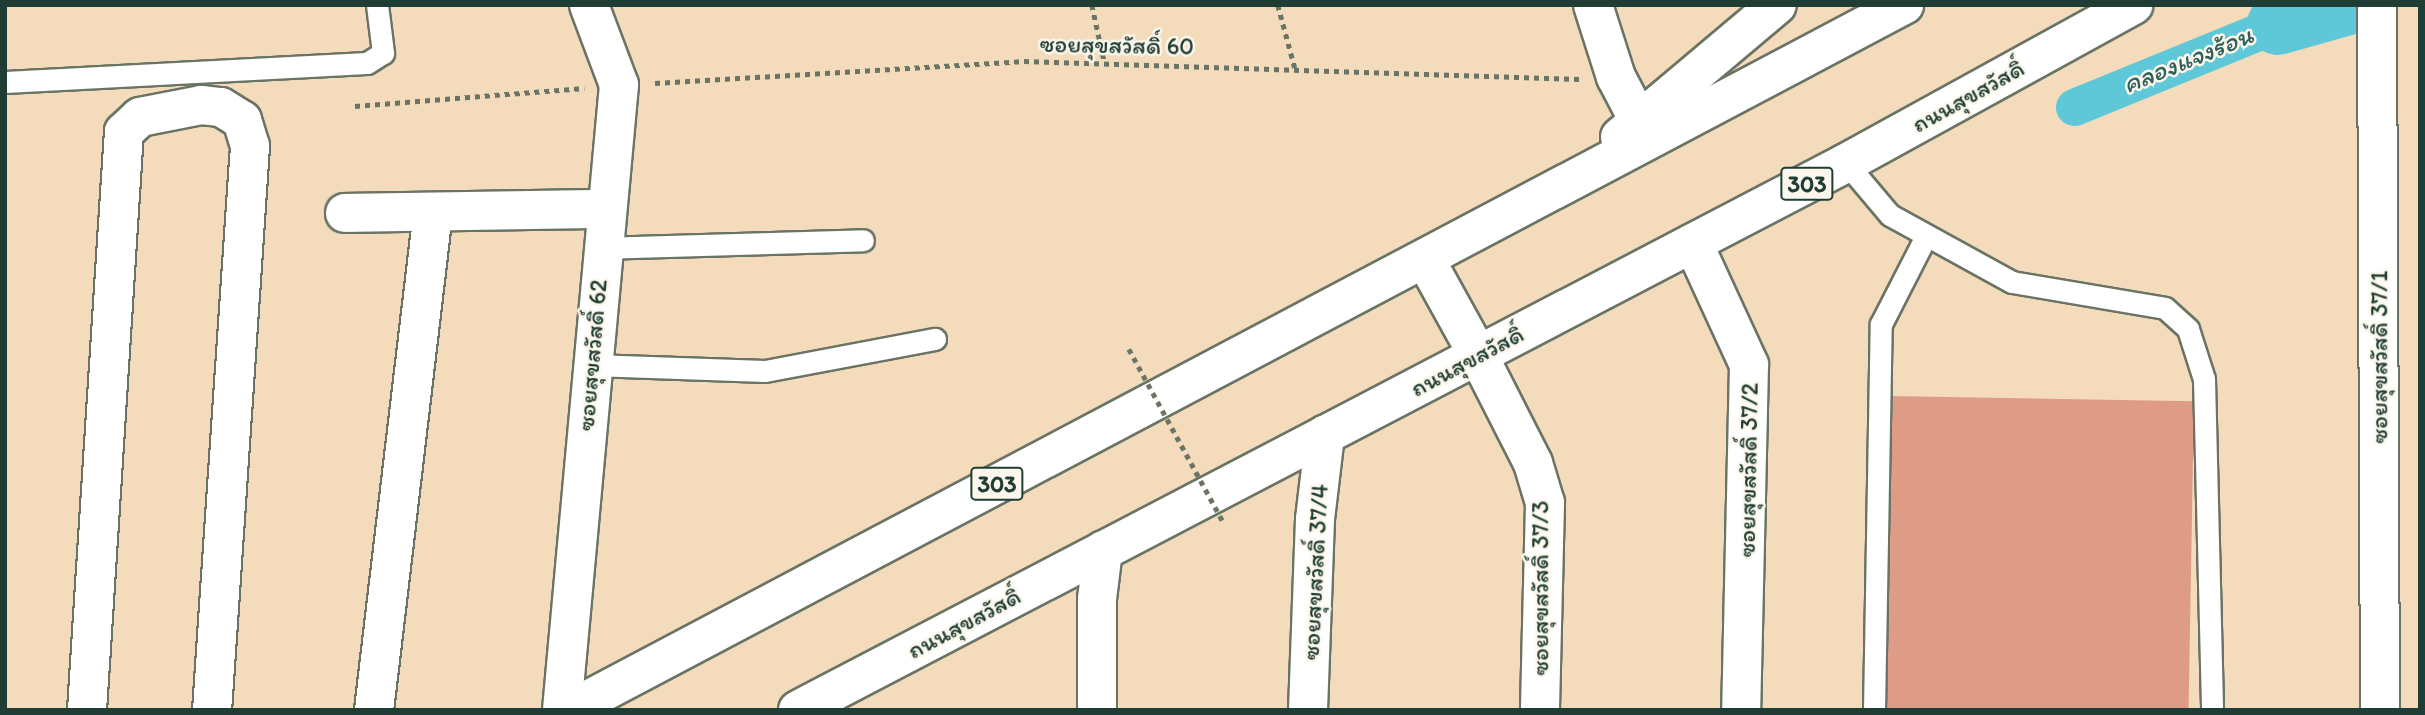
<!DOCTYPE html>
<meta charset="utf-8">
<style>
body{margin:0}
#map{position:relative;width:2425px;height:715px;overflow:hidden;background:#f3dbbc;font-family:Itim,"Playpen Sans Thai",sans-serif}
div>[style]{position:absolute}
.canal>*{height:37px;margin:-18.5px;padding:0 18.5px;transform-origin:18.5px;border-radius:18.5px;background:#5ec8d8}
.river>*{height:61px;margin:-30.5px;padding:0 30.5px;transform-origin:30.5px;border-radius:30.5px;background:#5ec8d8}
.building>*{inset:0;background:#de9c87;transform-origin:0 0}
.path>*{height:4.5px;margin-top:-2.25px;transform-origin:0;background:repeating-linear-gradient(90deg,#697464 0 5px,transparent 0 10px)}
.roads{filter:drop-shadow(2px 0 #697464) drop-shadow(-2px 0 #697464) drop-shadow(0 2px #697464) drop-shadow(0 -2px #697464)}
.service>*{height:21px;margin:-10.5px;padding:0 10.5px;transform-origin:10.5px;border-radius:10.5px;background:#fff}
.minor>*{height:38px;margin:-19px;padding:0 19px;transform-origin:19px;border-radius:19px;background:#fff}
.primary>*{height:38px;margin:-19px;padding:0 19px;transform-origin:19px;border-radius:19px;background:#fff}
.path-bridge>*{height:4.5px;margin-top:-2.25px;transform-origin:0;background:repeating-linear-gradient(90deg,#697464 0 5px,transparent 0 10px)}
span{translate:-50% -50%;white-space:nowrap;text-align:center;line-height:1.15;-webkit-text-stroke:5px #fbf7ec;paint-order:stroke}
.shield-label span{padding:2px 5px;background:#fbf7ec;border:2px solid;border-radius:5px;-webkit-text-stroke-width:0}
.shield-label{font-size:23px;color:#1f3d34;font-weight:700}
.street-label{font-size:24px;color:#1f3d34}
.water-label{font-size:26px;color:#2f605d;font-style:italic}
.frame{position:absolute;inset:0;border:7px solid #1f3d34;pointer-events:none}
</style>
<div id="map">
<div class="canal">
<div style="left:2074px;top:107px;width:219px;rotate:-22.2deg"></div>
</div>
<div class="river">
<div style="left:2277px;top:24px;width:70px;rotate:-15.8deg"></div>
</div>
<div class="building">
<div style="left:1889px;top:396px;width:305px;height:314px;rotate:1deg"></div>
</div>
<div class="path">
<div style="left:1092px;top:5px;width:56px;rotate:77.7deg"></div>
<div style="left:1278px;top:5px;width:65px;rotate:74.9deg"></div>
<div style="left:655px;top:83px;width:370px;rotate:-3.4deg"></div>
<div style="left:1024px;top:61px;width:556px;rotate:1.85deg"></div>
<div style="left:355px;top:106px;width:230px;rotate:-4.5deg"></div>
</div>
<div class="roads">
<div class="service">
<div style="left:5px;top:82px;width:362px;rotate:-3deg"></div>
<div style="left:367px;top:63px;width:19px;rotate:-32deg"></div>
<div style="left:383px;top:53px;width:48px;rotate:-97.1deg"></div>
<div style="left:1846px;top:163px;width:68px;rotate:49.8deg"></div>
<div style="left:1890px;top:215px;width:139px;rotate:28.8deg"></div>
<div style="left:2012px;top:282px;width:155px;rotate:9.6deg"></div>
<div style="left:2165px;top:308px;width:31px;rotate:42deg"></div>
<div style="left:2188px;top:329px;width:52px;rotate:72.3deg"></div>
<div style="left:2204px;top:379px;width:331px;rotate:88.6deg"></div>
<div style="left:601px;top:248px;width:262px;rotate:-1.7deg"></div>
<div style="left:592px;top:365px;width:173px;rotate:2deg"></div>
<div style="left:765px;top:371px;width:173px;rotate:-10.7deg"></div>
<div style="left:1874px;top:710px;width:386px;rotate:-89deg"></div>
<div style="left:1881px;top:324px;width:97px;rotate:-62.9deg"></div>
</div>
<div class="minor">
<div style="left:1593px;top:5px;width:76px;rotate:72.3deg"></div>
<div style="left:1616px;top:77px;width:50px;rotate:62.4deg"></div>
<div style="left:2377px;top:5px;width:705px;rotate:89.76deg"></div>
<div style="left:345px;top:213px;width:261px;rotate:-0.9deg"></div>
<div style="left:1693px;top:243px;width:134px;rotate:65.3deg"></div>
<div style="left:1749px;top:365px;width:345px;rotate:91.3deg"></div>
<div style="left:1478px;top:355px;width:121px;rotate:63deg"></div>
<div style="left:1533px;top:463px;width:42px;rotate:73.3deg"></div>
<div style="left:1545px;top:503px;width:207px;rotate:91.4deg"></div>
<div style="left:87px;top:710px;width:579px;rotate:-86.34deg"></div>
<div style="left:124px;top:132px;width:22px;rotate:-43deg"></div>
<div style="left:140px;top:117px;width:62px;rotate:-11.1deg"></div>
<div style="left:201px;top:105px;width:20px;rotate:6deg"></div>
<div style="left:221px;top:107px;width:25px;rotate:32deg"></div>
<div style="left:242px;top:120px;width:27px;rotate:73deg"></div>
<div style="left:250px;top:146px;width:565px;rotate:93.85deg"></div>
<div style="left:374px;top:710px;width:501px;rotate:-83.24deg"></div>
<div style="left:562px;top:710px;width:628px;rotate:-84.79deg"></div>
<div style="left:619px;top:85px;width:85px;rotate:-110.6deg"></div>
<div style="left:1097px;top:710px;width:111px;rotate:-90deg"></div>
<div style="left:1097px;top:599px;width:49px;rotate:-83deg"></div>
<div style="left:1308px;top:710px;width:191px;rotate:-87.9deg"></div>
<div style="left:1315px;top:519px;width:85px;rotate:-83.2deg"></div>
</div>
<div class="primary">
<div style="left:1620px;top:137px;width:205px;rotate:-40.1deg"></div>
<div style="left:1425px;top:259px;width:110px;rotate:61.1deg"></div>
<div style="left:569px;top:710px;width:1510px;rotate:-27.84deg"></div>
<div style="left:798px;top:710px;width:1182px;rotate:-27.56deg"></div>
<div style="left:1846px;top:163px;width:328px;rotate:-28.8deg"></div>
</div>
</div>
<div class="path-bridge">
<div style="left:1129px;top:349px;width:198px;rotate:61.4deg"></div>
</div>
<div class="shield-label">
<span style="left:1807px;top:184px">303</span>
<span style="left:997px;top:484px">303</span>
</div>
<div class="street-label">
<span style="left:1117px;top:45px;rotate:1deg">ซอยสุขสวัสดิ์ 60</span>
<span style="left:1968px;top:96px;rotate:-29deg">ถนนสุขสวัสดิ์</span>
<span style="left:592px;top:355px;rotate:-85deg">ซอยสุขสวัสดิ์ 62</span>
<span style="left:2379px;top:357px;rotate:-90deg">ซอยสุขสวัสดิ์ 37/1</span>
<span style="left:1467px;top:361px;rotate:-28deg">ถนนสุขสวัสดิ์</span>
<span style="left:1748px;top:470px;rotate:-89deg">ซอยสุขสวัสดิ์ 37/2</span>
<span style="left:1315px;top:572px;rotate:-87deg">ซอยสุขสวัสดิ์ 37/4</span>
<span style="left:1540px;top:588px;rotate:-90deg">ซอยสุขสวัสดิ์ 37/3</span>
<span style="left:964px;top:623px;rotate:-28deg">ถนนสุขสวัสดิ์</span>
</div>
<div class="water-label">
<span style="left:2188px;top:60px;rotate:-22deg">คลองแจงร้อน</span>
</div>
<div class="frame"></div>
</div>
